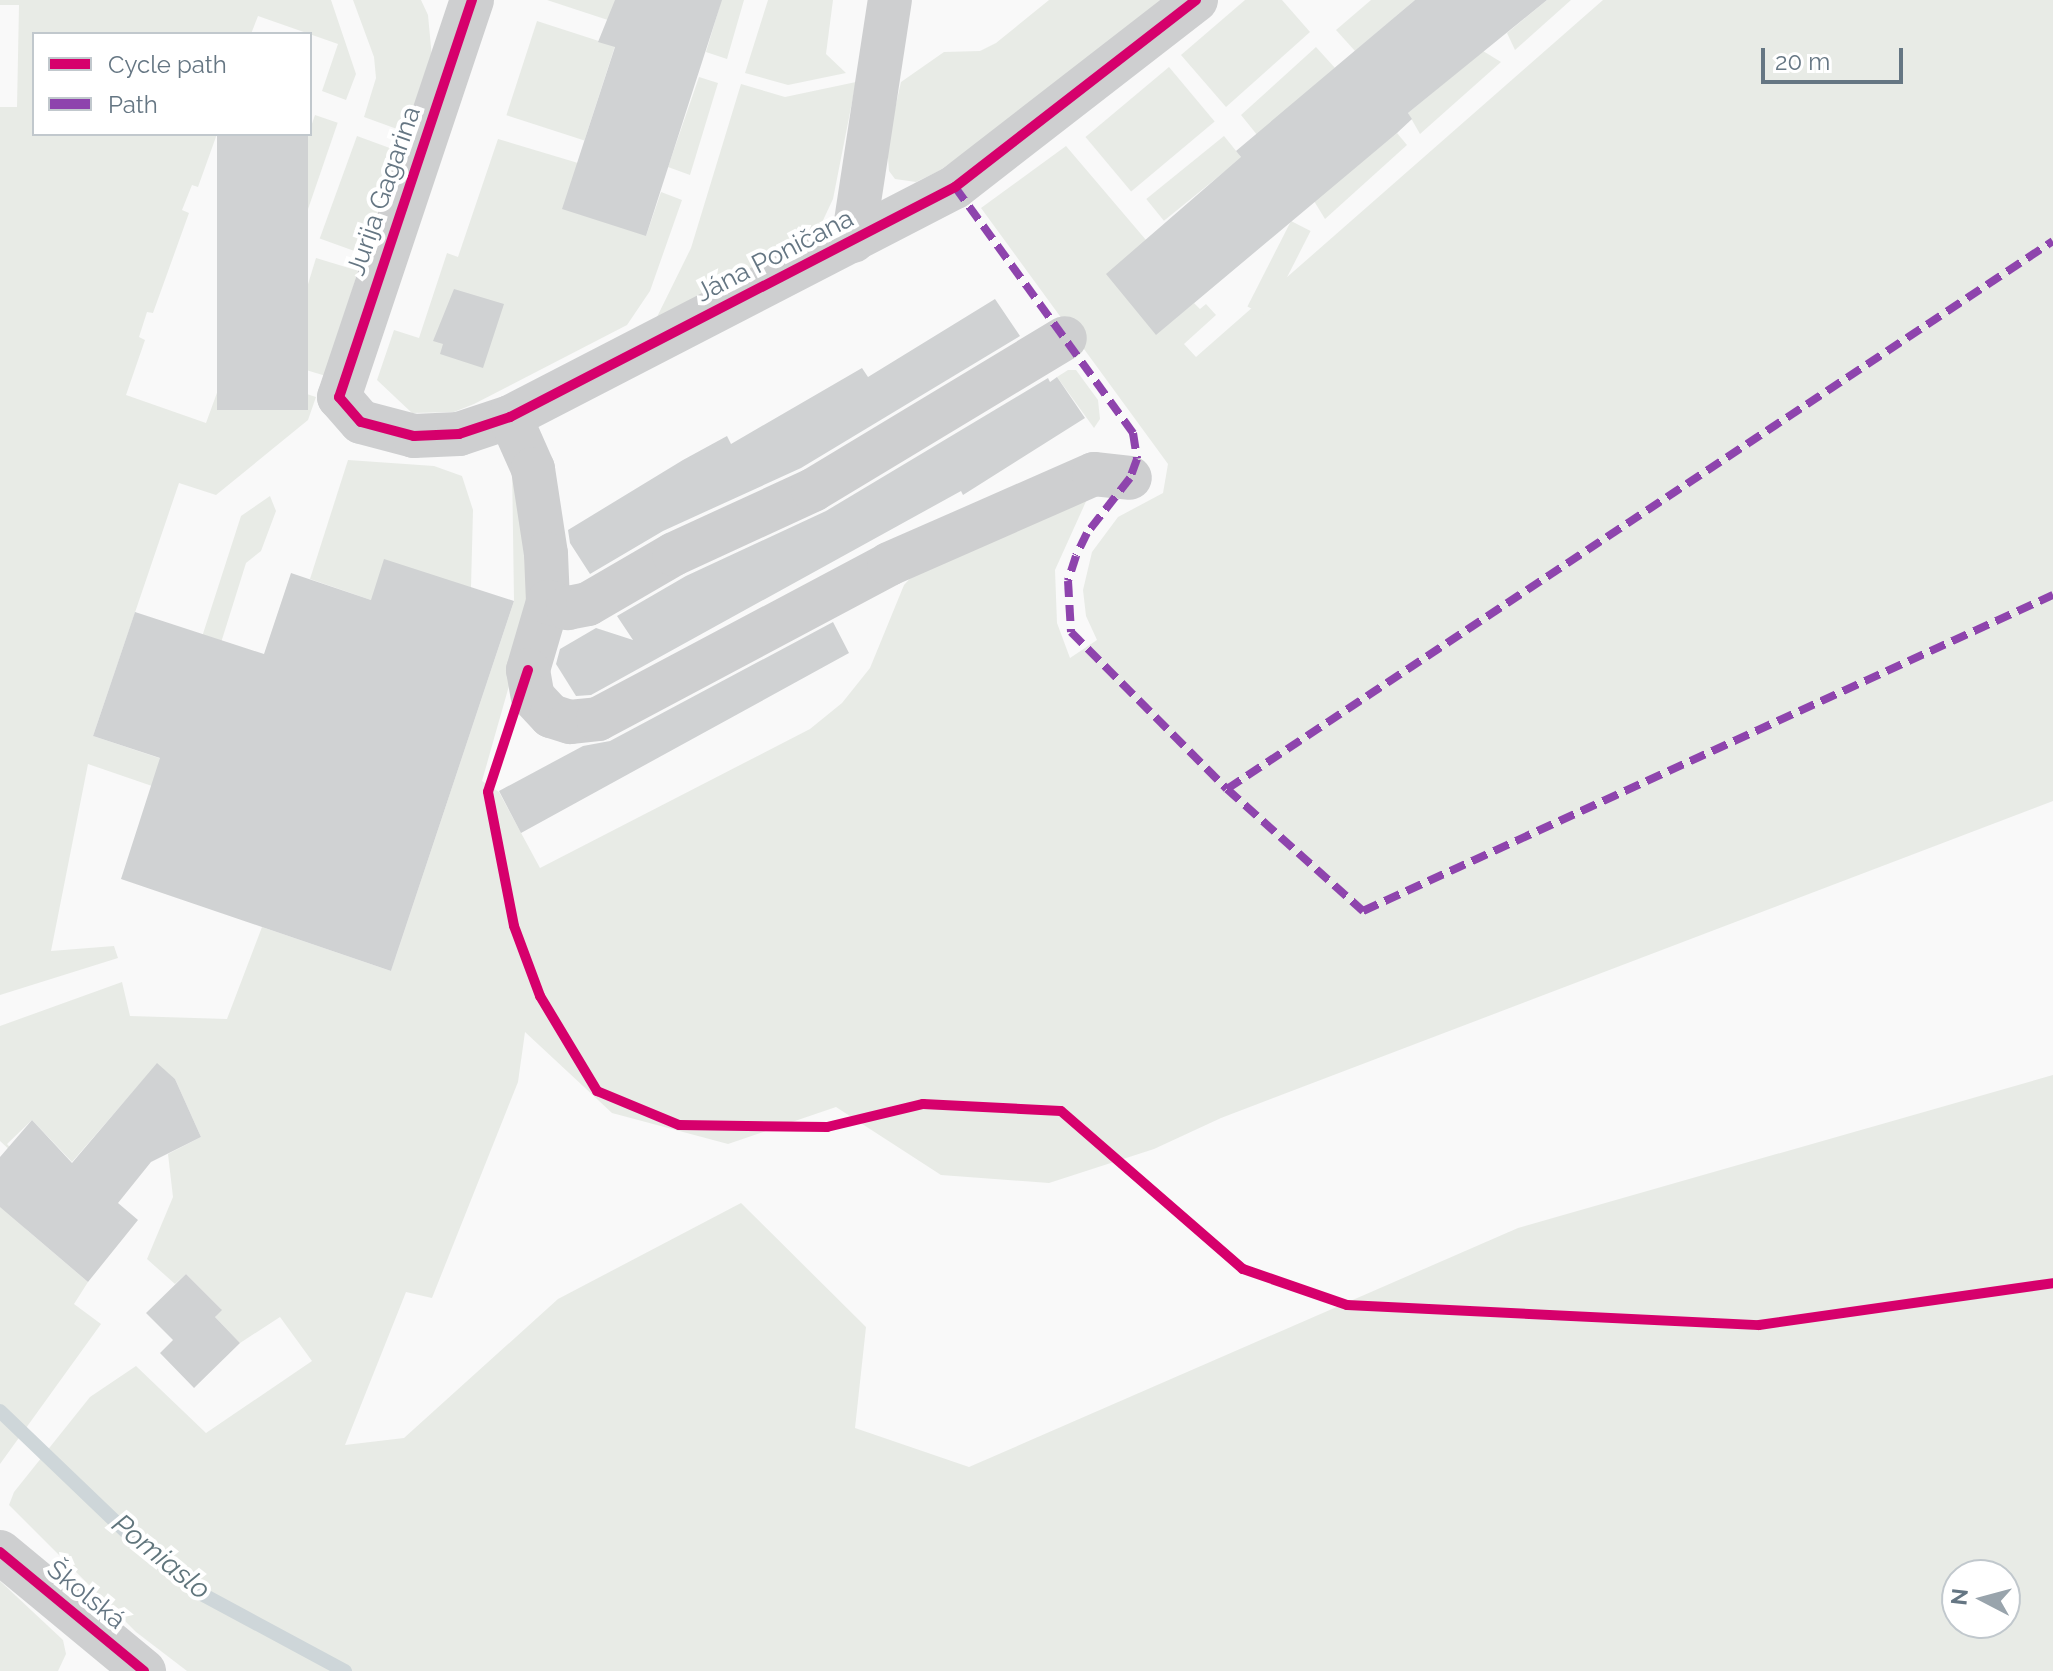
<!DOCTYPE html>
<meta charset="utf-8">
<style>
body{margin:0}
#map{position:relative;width:2053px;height:1671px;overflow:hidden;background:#f9f9f9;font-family:Raleway,sans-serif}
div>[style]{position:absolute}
.green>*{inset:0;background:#e8ebe6;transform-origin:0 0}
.stream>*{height:14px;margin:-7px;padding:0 7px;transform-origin:7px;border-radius:7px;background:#ced6d9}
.building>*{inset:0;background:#d0d2d3;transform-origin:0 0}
.minor>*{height:44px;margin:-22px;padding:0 22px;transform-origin:22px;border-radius:22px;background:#cecfd0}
.quiet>*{height:8px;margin-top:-4px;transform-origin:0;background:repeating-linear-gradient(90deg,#8e44ad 0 16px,transparent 0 24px)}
.cycleway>*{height:10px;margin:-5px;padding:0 5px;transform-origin:5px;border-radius:5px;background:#d6006c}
span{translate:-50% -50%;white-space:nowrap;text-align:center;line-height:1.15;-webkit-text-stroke:8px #fff;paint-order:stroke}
.street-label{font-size:26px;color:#657683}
.water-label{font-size:28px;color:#60757c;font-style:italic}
.legend{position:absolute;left:32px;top:32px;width:280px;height:104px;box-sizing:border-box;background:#fff;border:2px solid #c1c8cd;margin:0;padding:10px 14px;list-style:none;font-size:24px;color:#657683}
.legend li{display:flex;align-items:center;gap:16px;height:40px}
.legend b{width:40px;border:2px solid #c1c8cd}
.north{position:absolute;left:1941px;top:1559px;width:80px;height:80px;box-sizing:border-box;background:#fff;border:2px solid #c1c8cd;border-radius:50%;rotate:276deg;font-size:22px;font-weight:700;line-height:32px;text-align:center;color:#657683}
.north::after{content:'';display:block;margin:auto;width:28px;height:36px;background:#99a4ac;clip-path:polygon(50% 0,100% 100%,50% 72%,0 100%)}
.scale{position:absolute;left:1761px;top:48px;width:142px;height:36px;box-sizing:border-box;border:4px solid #657683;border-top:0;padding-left:10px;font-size:24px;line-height:28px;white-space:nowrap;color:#657683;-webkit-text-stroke:6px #fff;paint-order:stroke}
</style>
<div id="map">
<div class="green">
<div style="clip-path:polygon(0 0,331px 0,356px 74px,346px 100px,322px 91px,338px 44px,258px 16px,251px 34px,34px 34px,34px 134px,217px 134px,198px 187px,192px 185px,182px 210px,189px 213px,153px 313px,147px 312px,139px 337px,145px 340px,126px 395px,206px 423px,226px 368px,316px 397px,308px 420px,216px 495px,179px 483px,93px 736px,162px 759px,152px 786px,88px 764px,51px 951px,114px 946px,118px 958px,0 995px,0 107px,17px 107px,19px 5px,0 5px)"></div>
<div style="clip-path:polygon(353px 0,421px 0,428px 15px,432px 58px,408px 133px,364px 117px,376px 78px,374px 57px)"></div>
<div style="clip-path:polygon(547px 0,631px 0,623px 25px)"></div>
<div style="clip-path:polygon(706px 0,744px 0,727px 59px,706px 52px,720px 5px)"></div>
<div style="clip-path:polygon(768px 0,833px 0,826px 54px,846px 73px,788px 85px,745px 73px)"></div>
<div style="clip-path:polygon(1049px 0,1169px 0,1081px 71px,939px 171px,916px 182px,895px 179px,889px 171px,887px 144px,901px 82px,944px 52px,980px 51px,996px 43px)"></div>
<div style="clip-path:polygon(1245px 0,1282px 0,1310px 32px,1226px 107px,1181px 55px)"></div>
<div style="clip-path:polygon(1371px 0,1415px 0,1355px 51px,1336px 30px)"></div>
<div style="clip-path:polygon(1547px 0,1571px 0,1515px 50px,1507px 33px)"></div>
<div style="clip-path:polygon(evenodd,1603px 0,2053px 0,2053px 801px,1221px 1118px,1154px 1149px,1049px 1183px,941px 1175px,836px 1107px,728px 1144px,612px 1113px,525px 1032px,518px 1082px,432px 1298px,406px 1292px,345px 1445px,404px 1438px,558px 1299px,741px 1203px,866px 1327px,855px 1428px,969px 1467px,1518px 1228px,2053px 1075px,2053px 1671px,187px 1671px,136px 1632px,9px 1505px,14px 1492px,90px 1397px,136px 1366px,206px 1433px,312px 1361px,280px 1317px,240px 1343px,215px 1317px,221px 1309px,186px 1274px,175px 1284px,147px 1259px,173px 1197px,168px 1154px,201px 1137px,175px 1079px,157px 1064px,72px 1162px,32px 1120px,7px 1144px,28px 1167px,0 1141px,0 1026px,122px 982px,130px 1016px,227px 1019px,262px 927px,391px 971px,514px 601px,512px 464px,537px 587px,482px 781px,499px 792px,540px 868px,810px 729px,842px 703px,870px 668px,904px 585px,917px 571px,1088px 497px,1055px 570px,1057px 623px,1070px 658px,1097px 640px,1086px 616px,1083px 590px,1092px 552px,1118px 517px,1163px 493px,1168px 464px,981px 208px,1066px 146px,1146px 240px,1156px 334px,1194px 303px,1200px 309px,1206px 304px,1216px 315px,1184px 344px,1196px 357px,1603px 0,1957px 1575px,2005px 1575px,2005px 1623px,1957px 1623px,1957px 1575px)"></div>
<div style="left:537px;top:21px;width:82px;height:99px;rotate:18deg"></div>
<div style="clip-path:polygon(1316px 47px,1335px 68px,1295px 102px,1262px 141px,1241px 115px)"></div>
<div style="clip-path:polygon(1483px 51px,1501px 62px,1420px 134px,1408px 113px)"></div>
<div style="left:1169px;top:67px;width:71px;height:109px;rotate:50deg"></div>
<div style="clip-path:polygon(699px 77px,718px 83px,690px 175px,668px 167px)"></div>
<div style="clip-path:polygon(856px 82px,833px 199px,818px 231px,655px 321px,691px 248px,741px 84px,785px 97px)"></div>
<div style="left:315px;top:115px;width:24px;height:109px;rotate:19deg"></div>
<div style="clip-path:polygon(1397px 133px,1407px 145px,1325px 219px,1314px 201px)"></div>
<div style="left:357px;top:136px;width:45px;height:109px;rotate:20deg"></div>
<div style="left:1224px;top:136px;width:28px;height:100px;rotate:51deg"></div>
<div style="clip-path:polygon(498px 139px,578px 163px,646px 236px,661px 192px,682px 200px,650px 291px,627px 325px,474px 404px,454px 412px,412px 413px,377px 380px,394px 330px,419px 338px,447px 253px,458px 257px)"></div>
<div style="left:1291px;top:221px;width:22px;height:96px;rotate:27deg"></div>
<div style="left:270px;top:242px;width:28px;height:108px;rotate:19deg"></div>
<div style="left:316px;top:258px;width:44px;height:110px;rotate:17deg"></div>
<div style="clip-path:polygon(1068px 370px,1076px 370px,1098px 400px,1100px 419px,1094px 428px,1057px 377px)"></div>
<div style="clip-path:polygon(348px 460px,434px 466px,462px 476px,473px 510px,471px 587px,371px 600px,310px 579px)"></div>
<div style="clip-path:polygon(270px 496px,276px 511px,261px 551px,246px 563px,209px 681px,190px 674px,241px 516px)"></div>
<div style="clip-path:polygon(0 1199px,27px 1230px,88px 1282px,74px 1304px,101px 1324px,0 1464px)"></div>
<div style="clip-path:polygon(0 1581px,63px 1640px,66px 1654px,58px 1671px,0 1671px)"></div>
</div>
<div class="stream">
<div style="left:0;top:1411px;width:202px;rotate:43.8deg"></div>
<div style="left:146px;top:1551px;width:66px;rotate:38.3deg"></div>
<div style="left:198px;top:1592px;width:167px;rotate:28.3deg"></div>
</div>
<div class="building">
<div style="clip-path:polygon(615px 0,722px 0,646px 236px,562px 209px,615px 47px,598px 42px)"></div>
<div style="clip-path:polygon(1415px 0,1547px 0,1408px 113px,1412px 119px,1397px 133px,1156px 335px,1106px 274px,1241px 157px,1236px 151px)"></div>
<div style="left:217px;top:134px;width:91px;height:276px"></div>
<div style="clip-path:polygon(454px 289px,504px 304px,483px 368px,440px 354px,443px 344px,433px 341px)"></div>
<div style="clip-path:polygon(995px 299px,1020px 336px,801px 468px,663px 531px,590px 574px,570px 543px,568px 530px,683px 460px,727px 436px,731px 444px,862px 368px,868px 377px)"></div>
<div style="clip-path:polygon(1057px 377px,1085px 418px,963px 495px,961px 491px,591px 695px,576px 696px,556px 664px,560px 649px,596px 628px,633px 640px,617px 616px,686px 576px,826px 511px,1048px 378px,1050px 382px)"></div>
<div style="clip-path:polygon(384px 559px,514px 601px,391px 971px,121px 879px,160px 758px,93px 736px,135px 612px,264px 654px,291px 573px,371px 600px)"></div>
<div style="clip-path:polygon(833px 622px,849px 653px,521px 833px,499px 791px,583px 746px,610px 741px)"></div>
<div style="clip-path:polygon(157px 1063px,175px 1079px,201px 1137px,151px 1162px,118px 1203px,138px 1220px,88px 1282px,0 1207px,0 1157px,32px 1120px,72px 1163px)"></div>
<div style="clip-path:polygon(186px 1274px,222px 1310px,215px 1317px,240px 1343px,194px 1388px,160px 1353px,173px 1340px,146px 1313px)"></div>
</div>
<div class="minor">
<div style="left:472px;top:0;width:419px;rotate:108.5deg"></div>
<div style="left:339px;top:397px;width:33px;rotate:49deg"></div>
<div style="left:361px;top:422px;width:55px;rotate:14.8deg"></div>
<div style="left:414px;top:436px;width:45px;rotate:-2.5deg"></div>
<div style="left:459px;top:434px;width:54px;rotate:-18.4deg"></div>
<div style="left:510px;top:417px;width:501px;rotate:-27.33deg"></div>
<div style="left:955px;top:187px;width:305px;rotate:-37.8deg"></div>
<div style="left:853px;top:241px;width:244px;rotate:-81.3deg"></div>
<div style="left:510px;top:417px;width:57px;rotate:66.1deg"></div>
<div style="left:533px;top:469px;width:86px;rotate:81.3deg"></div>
<div style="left:546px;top:554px;width:48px;rotate:87.6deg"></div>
<div style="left:548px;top:602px;width:71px;rotate:106.4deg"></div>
<div style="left:528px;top:670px;width:27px;rotate:80deg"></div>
<div style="left:533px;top:697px;width:26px;rotate:47deg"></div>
<div style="left:551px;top:716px;width:20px;rotate:18deg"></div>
<div style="left:570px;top:722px;width:28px;rotate:-6deg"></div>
<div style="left:598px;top:719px;width:330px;rotate:-28deg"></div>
<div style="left:889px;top:564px;width:224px;rotate:-23.7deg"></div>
<div style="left:1094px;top:474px;width:36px;rotate:6deg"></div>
<div style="left:548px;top:602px;width:21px;rotate:17deg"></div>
<div style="left:568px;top:608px;width:20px;rotate:-11deg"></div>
<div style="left:588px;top:604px;width:99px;rotate:-30.2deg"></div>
<div style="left:674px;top:554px;width:153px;rotate:-24.7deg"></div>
<div style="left:813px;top:490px;width:294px;rotate:-31.1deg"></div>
<div style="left:0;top:1552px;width:187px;rotate:39.6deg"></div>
</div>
<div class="quiet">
<div style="left:955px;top:187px;width:304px;rotate:54.1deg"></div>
<div style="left:1133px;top:433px;width:26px;rotate:81deg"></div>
<div style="left:1137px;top:459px;width:20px;rotate:110deg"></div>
<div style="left:1130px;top:478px;width:70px;rotate:128deg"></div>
<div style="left:1087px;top:533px;width:25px;rotate:116deg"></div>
<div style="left:1076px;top:556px;width:26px;rotate:108deg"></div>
<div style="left:1068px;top:581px;width:51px;rotate:86.6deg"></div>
<div style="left:1071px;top:632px;width:221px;rotate:45.2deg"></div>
<div style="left:1227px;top:789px;width:183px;rotate:41.9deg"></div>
<div style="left:1363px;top:911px;width:759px;rotate:-24.61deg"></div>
<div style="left:1227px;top:789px;width:991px;rotate:-33.56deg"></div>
</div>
<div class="cycleway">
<div style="left:472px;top:0;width:419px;rotate:108.5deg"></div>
<div style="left:339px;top:397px;width:33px;rotate:49deg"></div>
<div style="left:361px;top:422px;width:55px;rotate:14.8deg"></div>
<div style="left:414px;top:436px;width:45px;rotate:-2.5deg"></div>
<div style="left:459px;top:434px;width:54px;rotate:-18.4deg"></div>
<div style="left:510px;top:417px;width:501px;rotate:-27.33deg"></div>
<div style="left:955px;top:187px;width:305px;rotate:-37.8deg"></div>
<div style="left:528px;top:670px;width:128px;rotate:108.2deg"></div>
<div style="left:488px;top:792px;width:136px;rotate:79deg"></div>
<div style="left:514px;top:926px;width:75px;rotate:69.6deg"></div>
<div style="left:540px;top:996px;width:111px;rotate:59deg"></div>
<div style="left:597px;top:1091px;width:89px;rotate:22.5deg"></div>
<div style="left:679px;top:1125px;width:148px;rotate:0.8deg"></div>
<div style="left:827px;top:1127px;width:99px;rotate:-13.5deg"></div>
<div style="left:923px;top:1104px;width:138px;rotate:2.9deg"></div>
<div style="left:1061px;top:1111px;width:241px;rotate:41deg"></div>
<div style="left:1243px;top:1269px;width:110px;rotate:19.1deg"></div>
<div style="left:1347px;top:1305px;width:412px;rotate:2.8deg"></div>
<div style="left:1759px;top:1325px;width:297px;rotate:-8.1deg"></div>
<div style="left:0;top:1552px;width:187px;rotate:39.6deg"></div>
</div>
<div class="street-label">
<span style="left:384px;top:191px;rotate:-71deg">Jurija Gagarina</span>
<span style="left:775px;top:256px;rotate:-27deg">Jána Poničana</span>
<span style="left:86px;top:1595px;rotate:39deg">Školská</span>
</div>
<div class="water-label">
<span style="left:161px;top:1557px;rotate:39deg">Pomiaslo</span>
</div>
<ul class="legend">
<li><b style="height:10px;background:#d6006c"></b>Cycle path</li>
<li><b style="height:10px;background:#8e44ad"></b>Path</li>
</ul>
<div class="north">N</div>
<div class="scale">20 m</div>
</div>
